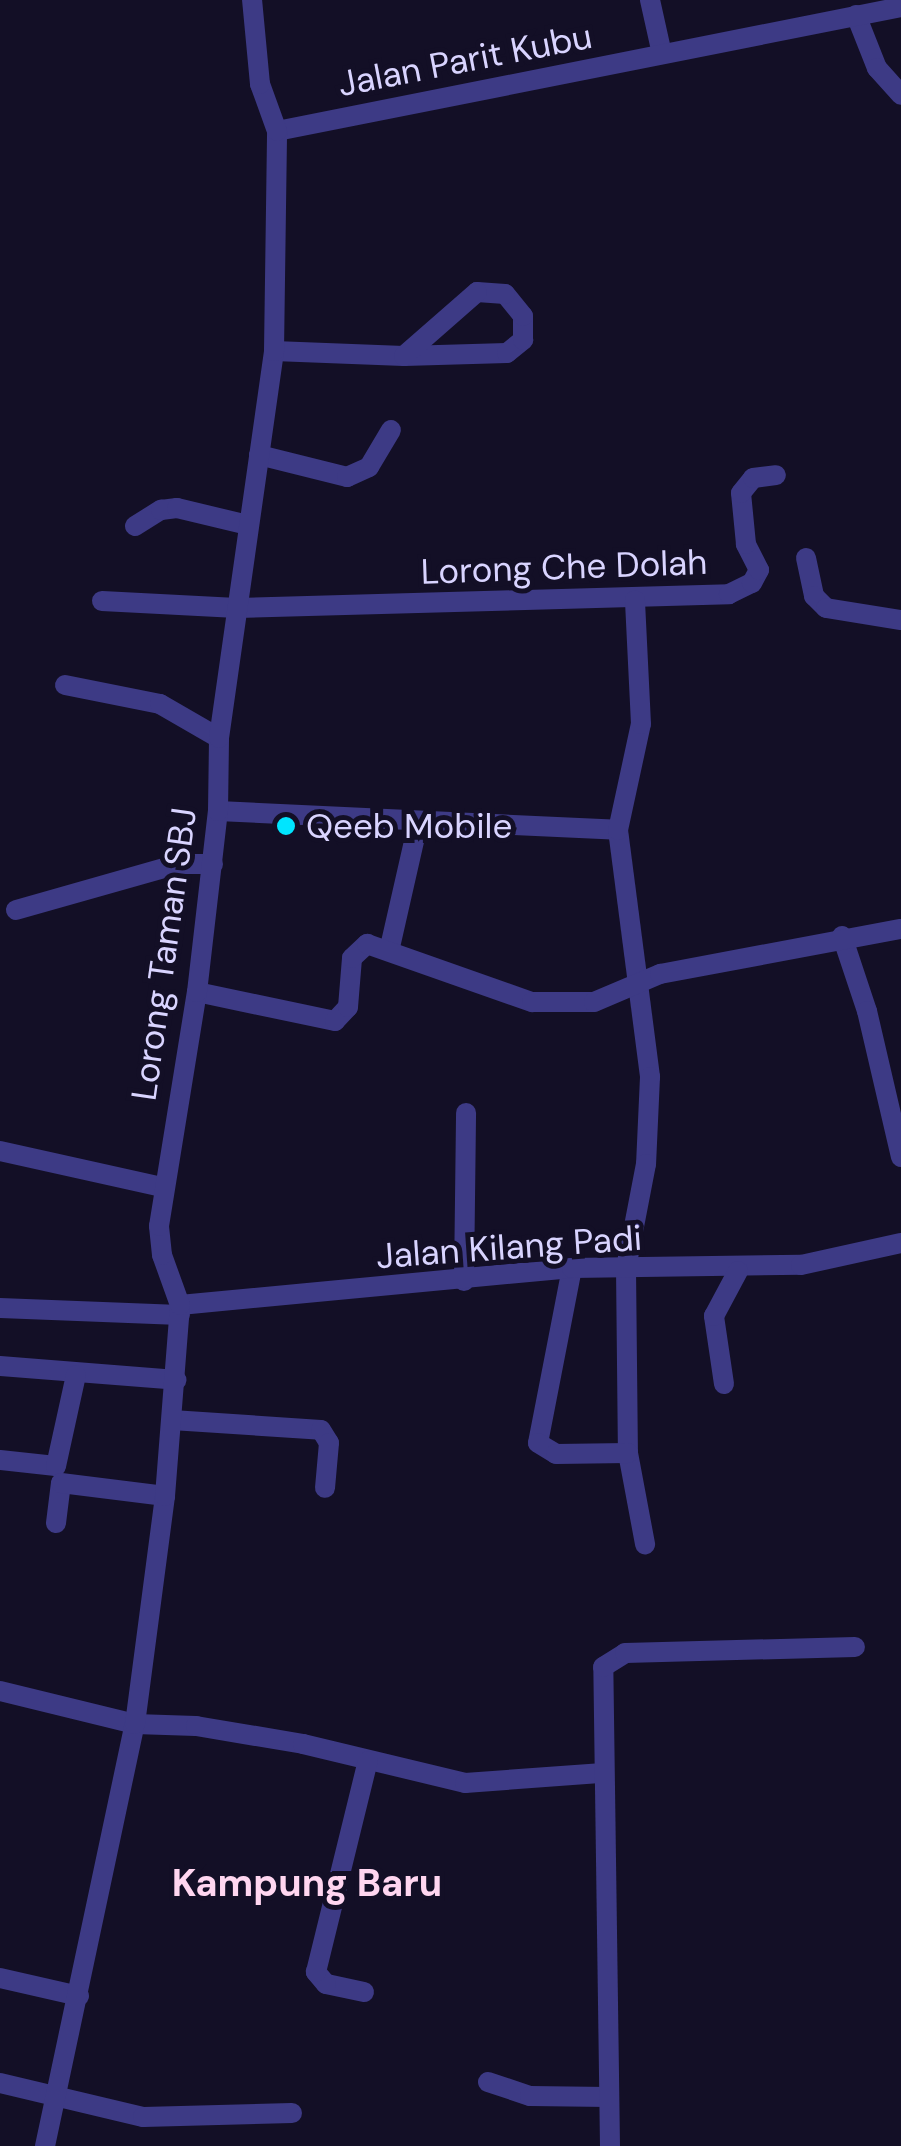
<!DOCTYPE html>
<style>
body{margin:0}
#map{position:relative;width:901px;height:2146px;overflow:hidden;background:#130f26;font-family:"DM Sans",sans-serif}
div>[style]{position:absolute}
.minor>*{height:20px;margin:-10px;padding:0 10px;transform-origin:10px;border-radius:10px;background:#3d3a85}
.dots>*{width:28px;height:28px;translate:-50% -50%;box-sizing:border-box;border:5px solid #130f26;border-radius:50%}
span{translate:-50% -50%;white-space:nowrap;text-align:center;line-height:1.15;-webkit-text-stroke:10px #130f26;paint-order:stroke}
.street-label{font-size:35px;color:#d9d4ff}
.poi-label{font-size:35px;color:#d9d4ff}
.left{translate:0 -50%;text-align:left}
.neighbourhood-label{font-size:38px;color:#ffd6f0;font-weight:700}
</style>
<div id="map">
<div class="minor">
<div style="left:650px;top:0;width:55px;rotate:77.5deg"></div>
<div style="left:856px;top:15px;width:57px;rotate:68.4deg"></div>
<div style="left:877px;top:68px;width:36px;rotate:48deg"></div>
<div style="left:277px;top:131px;width:636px;rotate:-11.24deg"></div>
<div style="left:274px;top:351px;width:130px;rotate:2.2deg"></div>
<div style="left:404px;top:356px;width:103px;rotate:-1.7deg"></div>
<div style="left:507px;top:353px;width:21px;rotate:-39deg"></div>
<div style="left:523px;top:340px;width:24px;rotate:-90deg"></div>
<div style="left:523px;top:316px;width:28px;rotate:-129deg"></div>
<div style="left:505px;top:294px;width:28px;rotate:-176deg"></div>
<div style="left:477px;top:292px;width:97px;rotate:138.8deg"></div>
<div style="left:259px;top:455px;width:91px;rotate:14deg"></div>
<div style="left:347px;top:477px;width:24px;rotate:-24deg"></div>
<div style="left:369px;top:467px;width:43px;rotate:-59.3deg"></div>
<div style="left:135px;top:526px;width:31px;rotate:-32deg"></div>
<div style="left:161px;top:510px;width:16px;rotate:-7deg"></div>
<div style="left:177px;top:508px;width:73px;rotate:13.5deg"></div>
<div style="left:806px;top:558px;width:39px;rotate:78deg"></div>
<div style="left:814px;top:596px;width:17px;rotate:45deg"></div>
<div style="left:826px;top:608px;width:76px;rotate:9.1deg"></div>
<div style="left:102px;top:601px;width:135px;rotate:3deg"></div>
<div style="left:237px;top:608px;width:492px;rotate:-1.6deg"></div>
<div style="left:729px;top:594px;width:25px;rotate:-26deg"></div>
<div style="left:752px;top:583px;width:15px;rotate:-62deg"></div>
<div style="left:759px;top:570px;width:29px;rotate:-117deg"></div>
<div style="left:746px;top:544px;width:51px;rotate:-95.6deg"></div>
<div style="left:741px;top:493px;width:19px;rotate:-51deg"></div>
<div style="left:753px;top:478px;width:23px;rotate:-7deg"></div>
<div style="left:65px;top:685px;width:97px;rotate:11.3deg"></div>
<div style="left:160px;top:704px;width:68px;rotate:30deg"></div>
<div style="left:218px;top:811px;width:400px;rotate:2.7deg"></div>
<div style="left:618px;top:830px;width:249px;rotate:82.6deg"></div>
<div style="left:650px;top:1077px;width:87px;rotate:92.6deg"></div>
<div style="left:646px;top:1164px;width:106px;rotate:100.9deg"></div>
<div style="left:626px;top:1268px;width:185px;rotate:89.4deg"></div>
<div style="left:628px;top:1453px;width:93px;rotate:79.4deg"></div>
<div style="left:618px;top:830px;width:108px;rotate:-77.8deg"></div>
<div style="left:641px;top:724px;width:124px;rotate:-92.8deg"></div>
<div style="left:16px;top:910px;width:169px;rotate:-15.8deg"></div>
<div style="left:179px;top:864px;width:34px"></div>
<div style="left:842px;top:936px;width:79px;rotate:71.6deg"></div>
<div style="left:867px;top:1011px;width:150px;rotate:76.9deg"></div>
<div style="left:390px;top:947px;width:126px;rotate:-77.2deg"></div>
<div style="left:197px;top:992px;width:141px;rotate:11.9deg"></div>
<div style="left:335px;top:1021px;width:19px;rotate:-47deg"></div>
<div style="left:348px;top:1007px;width:49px;rotate:-85.3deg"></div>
<div style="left:352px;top:958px;width:21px;rotate:-43deg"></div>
<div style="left:367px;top:944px;width:175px;rotate:19.4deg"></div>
<div style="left:532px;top:1002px;width:62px"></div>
<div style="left:594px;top:1002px;width:72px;rotate:-23deg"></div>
<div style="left:660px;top:974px;width:245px;rotate:-10.6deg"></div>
<div style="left:0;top:1151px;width:167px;rotate:12.5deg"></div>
<div style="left:572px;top:1268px;width:178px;rotate:101deg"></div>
<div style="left:538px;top:1443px;width:21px;rotate:31deg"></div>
<div style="left:556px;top:1454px;width:72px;rotate:-0.8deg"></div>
<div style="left:464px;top:1281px;width:168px;rotate:-89.3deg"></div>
<div style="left:180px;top:1305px;width:394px;rotate:-5.4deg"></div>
<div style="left:572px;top:1268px;width:229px;rotate:-0.8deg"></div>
<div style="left:801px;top:1265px;width:102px;rotate:-12.4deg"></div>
<div style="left:0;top:1308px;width:180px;rotate:2.2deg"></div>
<div style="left:0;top:1366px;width:177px;rotate:4.5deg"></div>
<div style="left:724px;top:1384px;width:69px;rotate:-98.4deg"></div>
<div style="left:714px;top:1316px;width:51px;rotate:-61.9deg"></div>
<div style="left:172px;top:1420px;width:149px;rotate:3.8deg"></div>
<div style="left:321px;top:1430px;width:15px;rotate:58deg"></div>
<div style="left:329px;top:1443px;width:45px;rotate:95.1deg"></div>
<div style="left:0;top:1460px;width:56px;rotate:6.1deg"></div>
<div style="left:56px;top:1466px;width:93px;rotate:-77.6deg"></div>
<div style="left:56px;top:1523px;width:40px;rotate:-82.9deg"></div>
<div style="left:61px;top:1483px;width:105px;rotate:7.1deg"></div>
<div style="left:0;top:1691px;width:139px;rotate:13.7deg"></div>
<div style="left:135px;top:1724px;width:61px;rotate:1.9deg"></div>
<div style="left:196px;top:1726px;width:109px;rotate:9.5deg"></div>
<div style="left:303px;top:1744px;width:167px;rotate:13.5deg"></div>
<div style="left:465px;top:1783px;width:135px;rotate:-4.2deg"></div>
<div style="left:0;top:1978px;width:81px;rotate:12.8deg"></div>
<div style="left:364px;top:1992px;width:39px;rotate:-168deg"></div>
<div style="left:326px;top:1984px;width:16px;rotate:-130deg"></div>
<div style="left:316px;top:1972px;width:217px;rotate:-76.2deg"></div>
<div style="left:488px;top:2082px;width:44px;rotate:18.4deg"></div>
<div style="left:530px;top:2096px;width:78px;rotate:0.7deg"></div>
<div style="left:0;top:2083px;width:147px;rotate:13.4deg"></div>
<div style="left:143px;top:2117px;width:149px;rotate:-1.5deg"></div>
<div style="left:45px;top:2146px;width:431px;rotate:-78deg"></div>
<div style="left:135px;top:1724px;width:230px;rotate:-82.5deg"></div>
<div style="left:165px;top:1496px;width:192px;rotate:-85.5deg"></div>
<div style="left:180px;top:1305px;width:53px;rotate:-109.8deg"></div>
<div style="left:162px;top:1255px;width:29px;rotate:-96deg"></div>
<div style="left:159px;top:1226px;width:237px;rotate:-80.8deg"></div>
<div style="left:197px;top:992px;width:182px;rotate:-83.4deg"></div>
<div style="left:218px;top:811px;width:73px;rotate:-89.2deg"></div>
<div style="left:219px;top:738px;width:391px;rotate:-81.9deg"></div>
<div style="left:274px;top:351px;width:220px;rotate:-89.2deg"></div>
<div style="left:277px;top:131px;width:50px;rotate:-109.9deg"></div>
<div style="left:260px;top:84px;width:84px;rotate:-95.4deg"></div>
<div style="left:610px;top:2146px;width:479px;rotate:-90.8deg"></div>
<div style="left:603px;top:1667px;width:26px;rotate:-32deg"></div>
<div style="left:625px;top:1653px;width:230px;rotate:-1.5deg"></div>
</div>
<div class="dots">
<div style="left:286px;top:826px;background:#00e5ff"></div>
</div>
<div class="street-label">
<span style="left:465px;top:60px;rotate:-11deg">Jalan Parit Kubu</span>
<span style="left:564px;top:567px;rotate:-2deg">Lorong Che Dolah</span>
<span style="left:164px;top:954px;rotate:-82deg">Lorong Taman SBJ</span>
<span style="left:509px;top:1247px;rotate:-4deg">Jalan Kilang Padi</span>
</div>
<div class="poi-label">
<span class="left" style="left:306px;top:826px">Qeeb Mobile</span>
</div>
<div class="neighbourhood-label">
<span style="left:307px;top:1884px">Kampung Baru</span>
</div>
</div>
